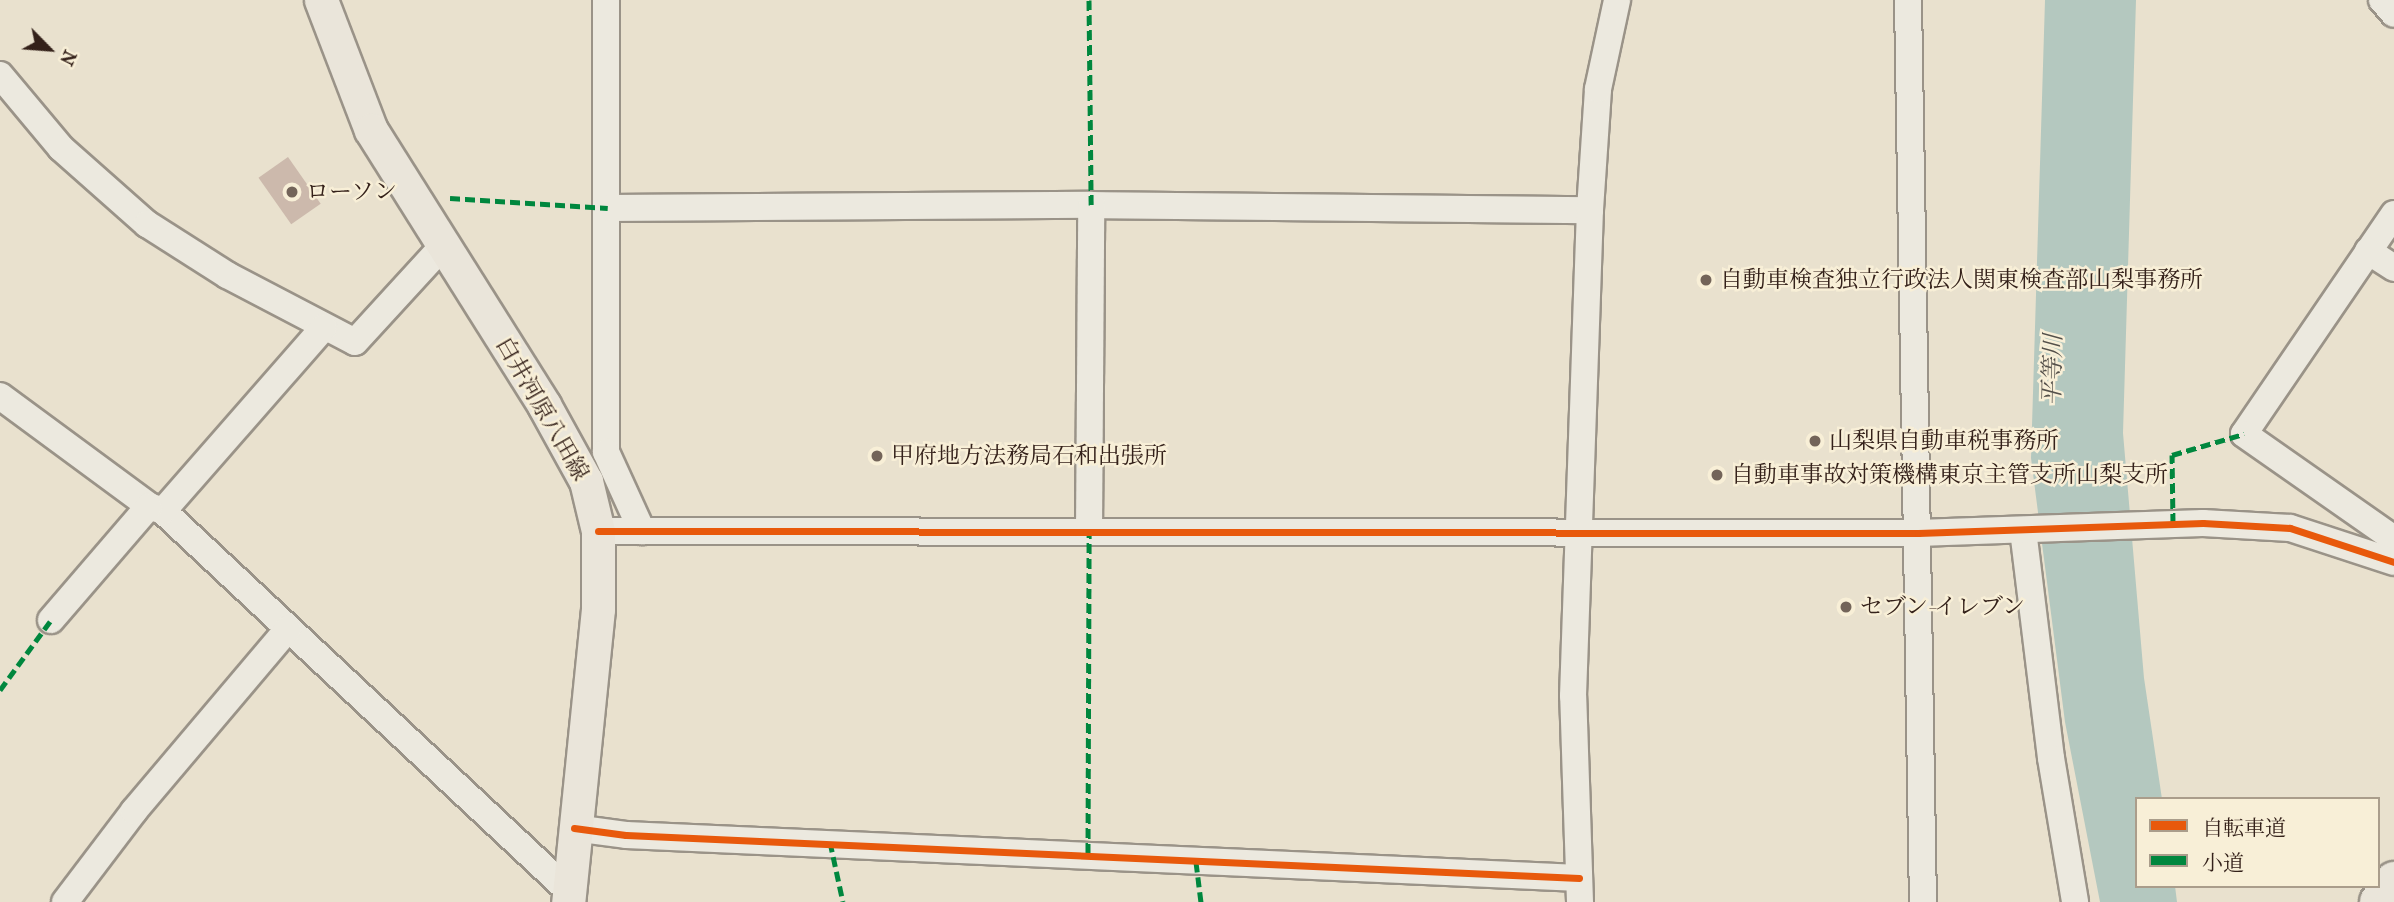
<!DOCTYPE html>
<meta charset="utf-8">
<style>
body{margin:0}
#map{position:relative;width:2394px;height:902px;overflow:hidden;background:#e9e1ce;font-family:"IM FELL French Canon","Noto Serif JP",serif}
div>[style]{position:absolute}
.water>*{inset:0;background:#b4c8bf}
.building>*{inset:0;background:#ccb9ac;transform-origin:0 0}
.roads{filter:drop-shadow(2px 0 #9a9388) drop-shadow(-2px 0 #9a9388) drop-shadow(0 2px #9a9388) drop-shadow(0 -2px #9a9388)}
.minor>*{height:26px;margin:-13px;padding:0 13px;transform-origin:13px;border-radius:13px;background:#ece9df}
.major>*{height:33px;margin:-16.5px;padding:0 16.5px;transform-origin:16.5px;border-radius:16.5px;background:#eae5da}
.highway>*{height:38px;margin:-19px;padding:0 19px;transform-origin:19px;border-radius:19px;background:#eae5da}
.quiet>*{height:5px;margin-top:-2.5px;transform-origin:0;background:repeating-linear-gradient(90deg,#00873e 0 10px,transparent 0 15px)}
.cycleway>*{height:7px;margin:-3.5px;padding:0 3.5px;transform-origin:3.5px;border-radius:3.5px;background:#e8590c}
.dots>*{width:19px;height:19px;translate:-50% -50%;box-sizing:border-box;border:4px solid #f8efd7;border-radius:50%}
span{translate:-50% -50%;white-space:nowrap;text-align:center;line-height:1.15;-webkit-text-stroke:5px #f8efd7;paint-order:stroke}
.poi-label{font-size:23px;color:#34211a}
.left{translate:0 -50%;text-align:left}
.street-label{font-size:23px;color:#34211a}
.water-label{font-size:24px;color:#54504a;font-style:italic}
.legend{position:absolute;left:2135px;top:797px;width:245px;height:91px;box-sizing:border-box;background:#f8efd7;border:2px solid #aa9d8b;margin:0;padding:9px 12px;list-style:none;font-size:21px;color:#34211a}
.legend li{display:flex;align-items:center;gap:14px;height:35px}
.legend b{width:35px;border:2px solid #aa9d8b}
.north{position:absolute;left:14px;top:14px;width:70px;height:70px;-webkit-text-stroke:5px #f8efd7;paint-order:stroke;rotate:115deg;font-size:19px;font-weight:700;line-height:28px;text-align:center;color:#34211a}
.north::after{content:'';display:block;margin:auto;width:24px;height:32px;background:#34211a;clip-path:polygon(50% 0,100% 100%,50% 72%,0 100%)}
</style>
<div id="map">
<div class="water">
<div style="clip-path:polygon(2045px 0,2136px 0,2123px 433px,2144px 678px,2162px 799px,2137px 799px,2137px 886px,2175px 886px,2177px 902px,2100px 902px,2065px 722px,2031px 458px)"></div>
</div>
<div class="building">
<div style="left:288px;top:157px;width:57px;height:36px;rotate:55deg"></div>
</div>
<div class="roads">
<div class="minor">
<div style="left:606px;top:0;width:452px;rotate:90deg"></div>
<div style="left:606px;top:452px;width:87px;rotate:65.5deg"></div>
<div style="left:1908px;top:0;width:902px;rotate:89.05deg"></div>
<div style="left:2382px;top:0;width:18px;rotate:49deg"></div>
<div style="left:0;top:75px;width:95px;rotate:50.1deg"></div>
<div style="left:61px;top:148px;width:115px;rotate:41.5deg"></div>
<div style="left:147px;top:224px;width:95px;rotate:32.5deg"></div>
<div style="left:227px;top:275px;width:144px;rotate:27.6deg"></div>
<div style="left:355px;top:342px;width:130px;rotate:-47.5deg"></div>
<div style="left:608px;top:208px;width:483px;rotate:-0.4deg"></div>
<div style="left:1091px;top:205px;width:499px;rotate:0.6deg"></div>
<div style="left:2394px;top:214px;width:266px;rotate:124.3deg"></div>
<div style="left:2244px;top:434px;width:183px;rotate:35deg"></div>
<div style="left:2368px;top:251px;width:31px;rotate:33deg"></div>
<div style="left:0;top:396px;width:185px;rotate:36.4deg"></div>
<div style="left:149px;top:506px;width:15px;rotate:20deg"></div>
<div style="left:163px;top:511px;width:556px;rotate:43.11deg"></div>
<div style="left:163px;top:511px;width:244px;rotate:-48.8deg"></div>
<div style="left:2023px;top:530px;width:230px;rotate:83deg"></div>
<div style="left:2051px;top:758px;width:146px;rotate:80.5deg"></div>
<div style="left:598px;top:531px;width:1320px;rotate:0.09deg"></div>
<div style="left:1918px;top:533px;width:285px;rotate:-2deg"></div>
<div style="left:2203px;top:523px;width:87px;rotate:3.3deg"></div>
<div style="left:2290px;top:528px;width:109px;rotate:18.1deg"></div>
<div style="left:1089px;top:532px;width:327px;rotate:-89.6deg"></div>
<div style="left:51px;top:620px;width:150px;rotate:-49.3deg"></div>
<div style="left:574px;top:828px;width:52px;rotate:7.7deg"></div>
<div style="left:626px;top:835px;width:954px;rotate:2.58deg"></div>
<div style="left:65px;top:902px;width:114px;rotate:-52.8deg"></div>
<div style="left:134px;top:811px;width:238px;rotate:-49.8deg"></div>
<div style="left:1580px;top:902px;width:206px;rotate:-91.9deg"></div>
<div style="left:1573px;top:696px;width:486px;rotate:-88deg"></div>
<div style="left:1590px;top:210px;width:121px;rotate:-86.2deg"></div>
<div style="left:1598px;top:89px;width:91px;rotate:-77.9deg"></div>
</div>
<div class="major">
<div style="left:321px;top:0;width:139px;rotate:69deg"></div>
<div style="left:371px;top:130px;width:325px;rotate:57.8deg"></div>
<div style="left:544px;top:405px;width:87px;rotate:61.1deg"></div>
<div style="left:586px;top:481px;width:51px;rotate:76.5deg"></div>
<div style="left:598px;top:531px;width:78px;rotate:90deg"></div>
<div style="left:598px;top:609px;width:295px;rotate:95.8deg"></div>
</div>
<div class="highway">
<div style="left:2379px;top:902px;width:26px;rotate:-54deg"></div>
</div>
</div>
<div class="quiet">
<div style="left:1089px;top:0;width:205px;rotate:89.4deg"></div>
<div style="left:450px;top:198px;width:158px;rotate:3.6deg"></div>
<div style="left:2173px;top:523px;width:68px;rotate:-90.8deg"></div>
<div style="left:2172px;top:455px;width:75px;rotate:-16.3deg"></div>
<div style="left:0;top:690px;width:87px;rotate:-53.9deg"></div>
<div style="left:830px;top:842px;width:61px;rotate:77.8deg"></div>
<div style="left:1088px;top:853px;width:321px;rotate:-89.8deg"></div>
<div style="left:1196px;top:862px;width:40px;rotate:82.9deg"></div>
</div>
<div class="cycleway">
<div style="left:598px;top:531px;width:1320px;rotate:0.09deg"></div>
<div style="left:1918px;top:533px;width:285px;rotate:-2deg"></div>
<div style="left:2203px;top:523px;width:87px;rotate:3.3deg"></div>
<div style="left:2290px;top:528px;width:109px;rotate:18.1deg"></div>
<div style="left:574px;top:828px;width:52px;rotate:7.7deg"></div>
<div style="left:626px;top:835px;width:954px;rotate:2.58deg"></div>
</div>
<div class="dots">
<div style="left:292px;top:192px;background:#736459"></div>
<div style="left:1706px;top:280px;background:#736459"></div>
<div style="left:1815px;top:441px;background:#736459"></div>
<div style="left:877px;top:456px;background:#736459"></div>
<div style="left:1717px;top:475px;background:#736459"></div>
<div style="left:1846px;top:607px;background:#736459"></div>
</div>
<div class="poi-label">
<span class="left" style="left:306px;top:192px">ローソン</span>
<span class="left" style="left:1720px;top:280px">自動車検査独立行政法人関東検査部山梨事務所</span>
<span class="left" style="left:1829px;top:441px">山梨県自動車税事務所</span>
<span class="left" style="left:891px;top:456px">甲府地方法務局石和出張所</span>
<span class="left" style="left:1731px;top:475px">自動車事故対策機構東京主管支所山梨支所</span>
<span class="left" style="left:1860px;top:607px">セブン-イレブン</span>
</div>
<div class="street-label">
<span style="left:542px;top:409px;rotate:60deg">白井河原八田線</span>
</div>
<div class="water-label">
<span style="left:2053px;top:370px;rotate:-89deg">平等川</span>
</div>
<ul class="legend">
<li><b style="height:9px;background:#e8590c"></b>自転車道</li>
<li><b style="height:9px;background:#00873e"></b>小道</li>
</ul>
<div class="north">N</div>
</div>
